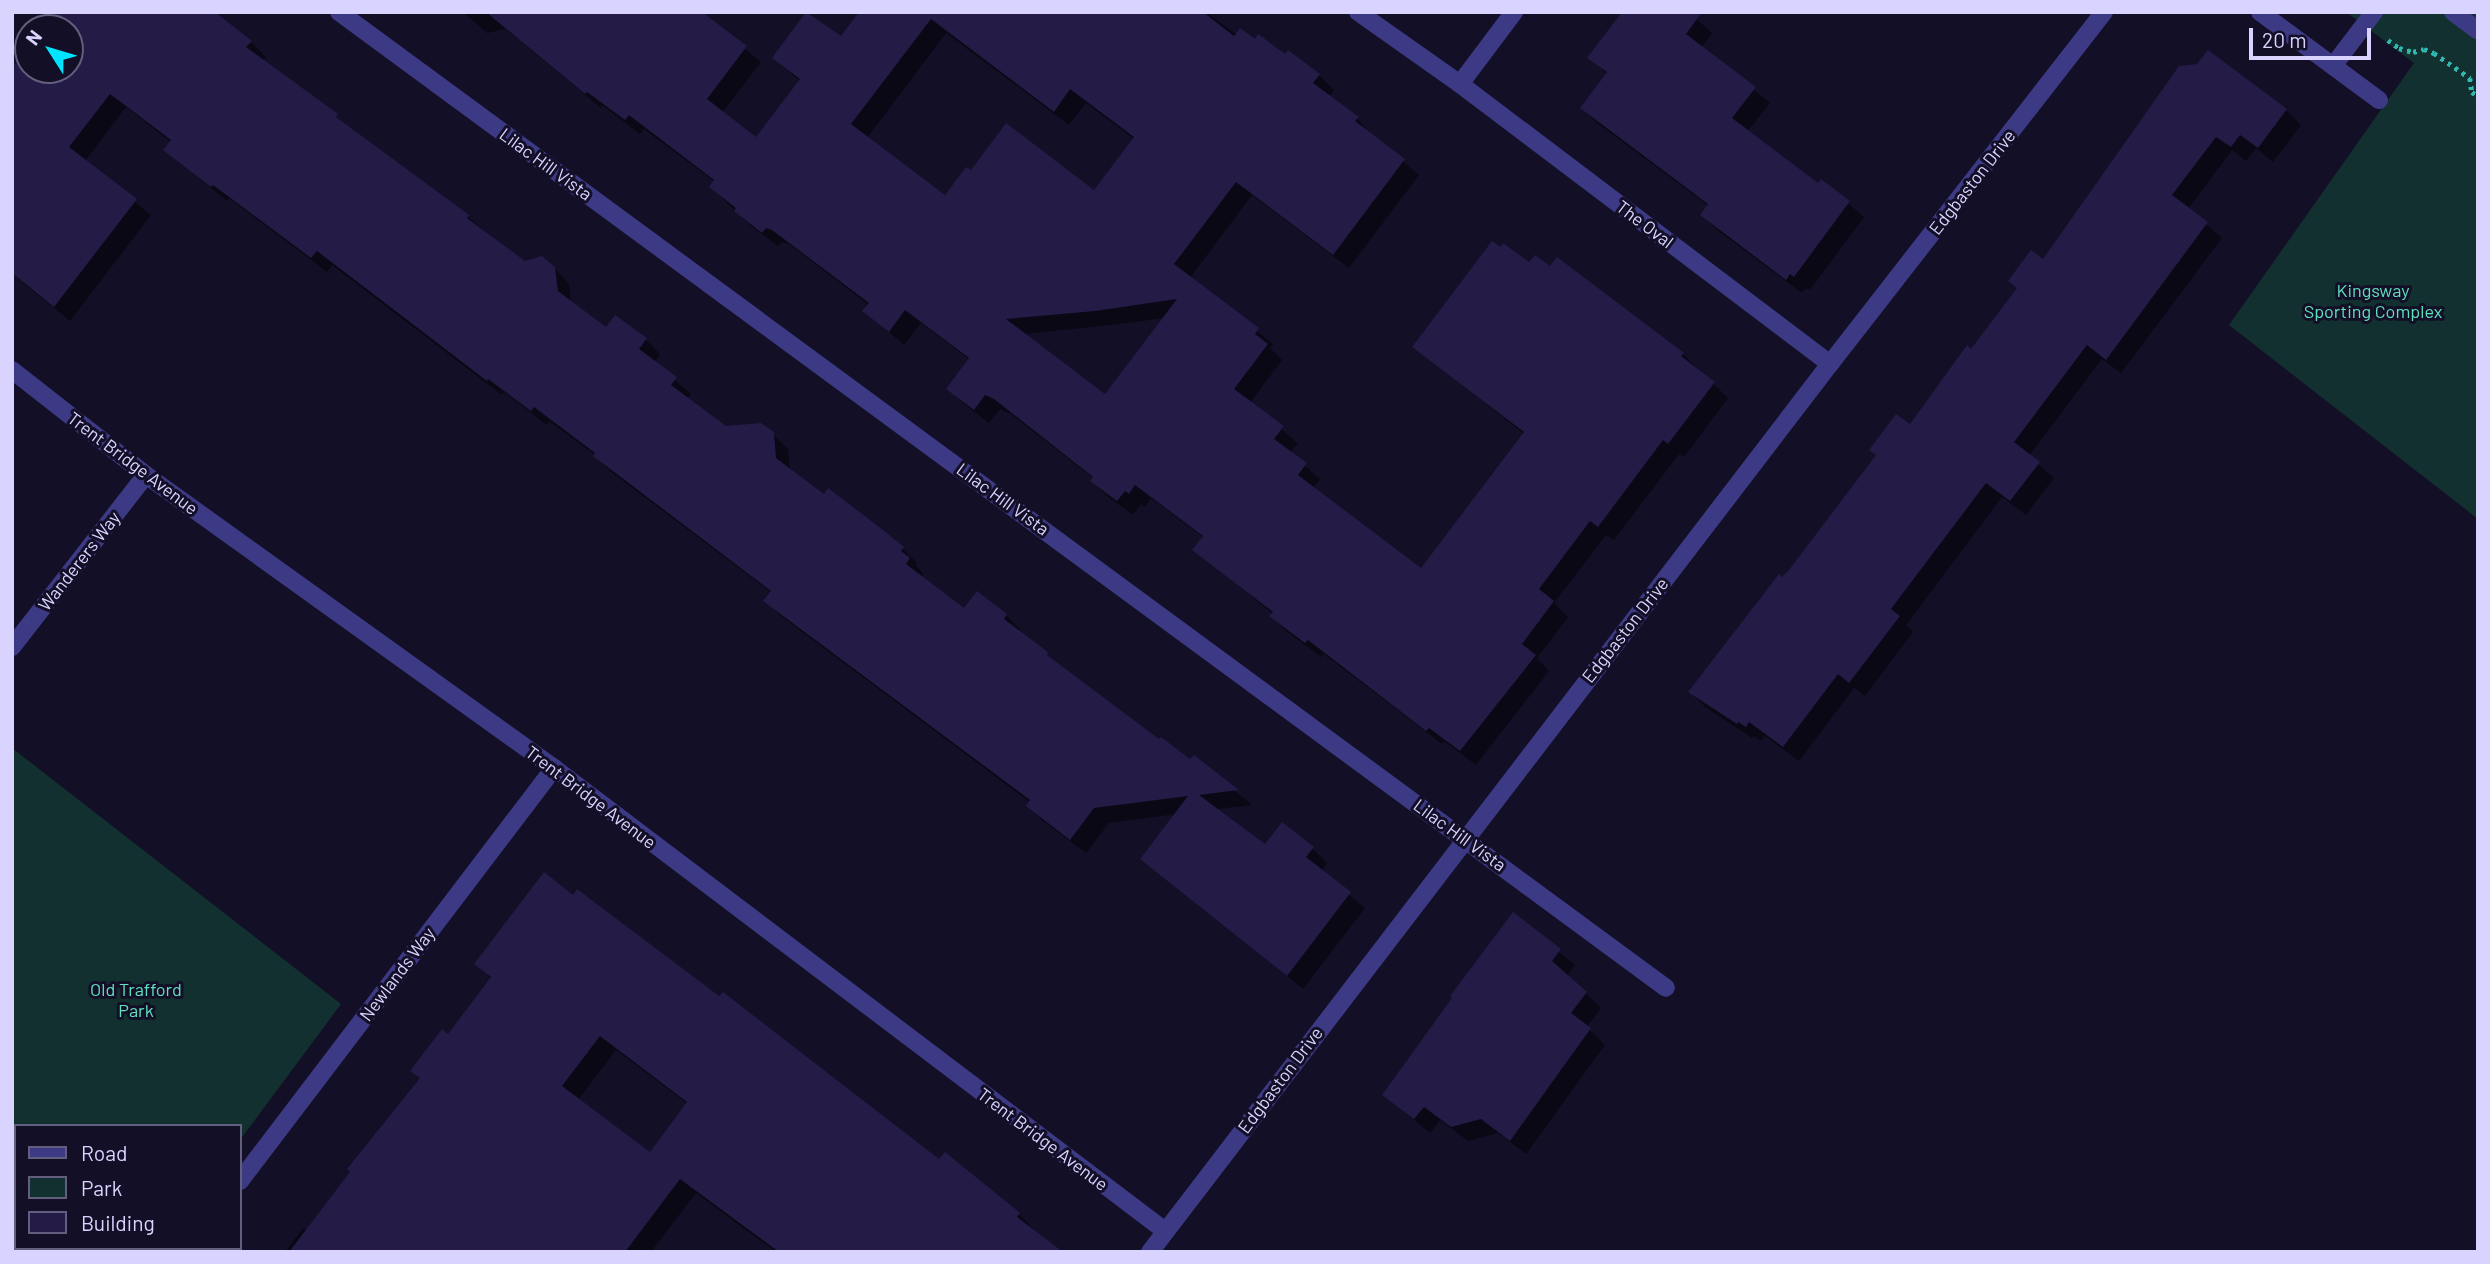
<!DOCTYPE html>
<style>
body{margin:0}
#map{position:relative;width:2490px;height:1264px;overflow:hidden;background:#130f26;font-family:Barlow,sans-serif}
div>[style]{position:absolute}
.green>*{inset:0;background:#12302f}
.shadow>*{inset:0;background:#0007}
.building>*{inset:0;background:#241b47}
.path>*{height:4.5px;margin-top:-2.25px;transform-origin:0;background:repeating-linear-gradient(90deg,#2fb8b0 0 3.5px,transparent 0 8.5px)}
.minor>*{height:18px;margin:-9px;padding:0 9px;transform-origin:9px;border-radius:9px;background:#3d3a85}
span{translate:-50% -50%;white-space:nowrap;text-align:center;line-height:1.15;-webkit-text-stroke:6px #130f26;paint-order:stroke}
.street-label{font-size:18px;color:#d9d4ff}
.park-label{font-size:18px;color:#5fe0c0}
.frame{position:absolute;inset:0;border:14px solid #d9d4ff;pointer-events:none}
.legend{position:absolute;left:14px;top:1124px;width:228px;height:126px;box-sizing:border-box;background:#130f26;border:2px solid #625e7d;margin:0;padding:9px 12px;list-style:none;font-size:21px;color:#d9d4ff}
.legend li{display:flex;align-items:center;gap:14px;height:35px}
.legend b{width:35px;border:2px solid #625e7d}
.north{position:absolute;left:14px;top:14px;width:70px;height:70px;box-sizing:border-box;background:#130f26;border:2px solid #625e7d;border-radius:50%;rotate:307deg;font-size:19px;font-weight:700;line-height:28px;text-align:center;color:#d9d4ff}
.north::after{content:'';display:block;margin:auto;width:24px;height:32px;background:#00e5ff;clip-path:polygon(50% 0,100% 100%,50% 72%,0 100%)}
.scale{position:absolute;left:2249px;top:28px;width:122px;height:32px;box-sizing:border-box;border:4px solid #d9d4ff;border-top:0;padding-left:9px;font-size:21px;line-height:24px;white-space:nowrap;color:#d9d4ff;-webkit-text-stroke:5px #130f26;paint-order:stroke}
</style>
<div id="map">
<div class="green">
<div style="clip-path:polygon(2346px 12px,2478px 12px,2478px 519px,2229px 325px,2414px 63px)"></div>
<div style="clip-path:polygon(12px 748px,341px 1004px,240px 1140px,240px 1126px,16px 1126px,16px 1248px,159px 1248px,156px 1252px,12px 1252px)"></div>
</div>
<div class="shadow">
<div style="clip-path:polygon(212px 12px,251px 42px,266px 57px,262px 61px,468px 217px,524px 263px,554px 268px,569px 284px,571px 303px,606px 330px,645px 339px,660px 354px,654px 363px,691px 394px,687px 399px,725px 428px,772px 433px,788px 449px,790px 470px,902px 548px,917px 563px,916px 566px,924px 574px,921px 578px,965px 611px,1006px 615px,1021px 630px,1019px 633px,1062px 668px,1160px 742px,1191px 762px,1194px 758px,1252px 805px,1216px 809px,1265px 846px,1312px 848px,1327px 863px,1321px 872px,1365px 908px,1303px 989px,1143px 859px,1176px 814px,1109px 823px,1086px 853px,1043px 821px,1028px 806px,1031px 803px,781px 616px,766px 601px,772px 593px,610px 471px,595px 455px,549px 421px,547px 425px,504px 392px,502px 395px,332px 265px,327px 272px,229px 198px,227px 201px,165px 150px,171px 142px,126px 107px,85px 161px,151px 215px,70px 321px,24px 284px,12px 272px,28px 50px,28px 70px,70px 70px,70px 28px,53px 28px)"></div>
<div style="clip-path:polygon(evenodd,463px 12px,700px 12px,761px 62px,722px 113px,757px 139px,800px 81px,774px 58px,841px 38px,862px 12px,1206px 12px,1237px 35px,1319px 75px,1334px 90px,1329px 97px,1357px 118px,1371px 135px,1419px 175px,1349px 268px,1252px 195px,1190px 278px,1273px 344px,1270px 348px,1282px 360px,1250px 403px,1298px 443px,1290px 453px,1320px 479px,1313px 489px,1421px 571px,1524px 434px,1415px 347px,1530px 265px,1683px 354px,1728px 398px,1684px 457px,1679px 454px,1614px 540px,1606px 535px,1554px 603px,1568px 617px,1537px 658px,1549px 671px,1476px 765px,1444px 741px,1442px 744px,1324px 654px,1321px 657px,1286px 631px,1272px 616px,1273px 614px,1195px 550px,1204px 538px,1151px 498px,1145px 507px,1141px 504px,1133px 515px,1107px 496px,1092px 481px,1094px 479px,1011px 414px,1000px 409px,989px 423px,963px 403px,948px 388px,970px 360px,921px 323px,904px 345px,864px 311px,869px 305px,789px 244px,781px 242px,778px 246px,751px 226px,711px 187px,715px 182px,644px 129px,640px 134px,602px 105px,601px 108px,506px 29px,487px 33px,463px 12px,946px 33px,1069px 125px,1086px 103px,1134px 139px,1094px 192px,946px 198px,867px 138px,946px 33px,463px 12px,1165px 318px,1106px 396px,1023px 334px,1111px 325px,1165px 318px)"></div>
<div style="clip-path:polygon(1689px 12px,1712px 33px,1701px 48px,1770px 103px,1747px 132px,1819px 186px,1822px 181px,1864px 217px,1810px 290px,1806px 288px,1802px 293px,1717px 230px,1702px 215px,1709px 206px,1597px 123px,1582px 108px,1607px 74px,1590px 57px)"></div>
<div style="clip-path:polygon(2180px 68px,2286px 110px,2301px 125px,2273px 162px,2256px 148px,2246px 161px,2232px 150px,2188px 209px,2222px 238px,2121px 373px,2102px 359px,2029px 456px,2054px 478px,2026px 515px,2002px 497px,1906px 625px,1913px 632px,1865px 696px,1854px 688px,1799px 761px,1765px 736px,1761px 741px,1754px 736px,1752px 738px,1705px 707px,1691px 692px,2044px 262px)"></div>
<div style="clip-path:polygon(1513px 915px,1575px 965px,1567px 976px,1601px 1008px,1587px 1027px,1605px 1045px,1526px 1154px,1498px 1133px,1468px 1141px,1440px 1120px,1430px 1133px,1385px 1095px)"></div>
<div style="clip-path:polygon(evenodd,477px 964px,940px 1161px,1019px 1214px,1055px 1252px,776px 1252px,696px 1193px,651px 1252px,285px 1252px,303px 1228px,307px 1231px,421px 1079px,413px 1071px,449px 1036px,492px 979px,477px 964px,616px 1050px,688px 1104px,650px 1154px,578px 1100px,616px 1050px)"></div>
</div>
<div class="building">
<div style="clip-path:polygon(55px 12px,215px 12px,252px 41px,246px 47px,338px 114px,336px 117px,469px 215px,467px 218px,525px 261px,542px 256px,555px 267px,558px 291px,606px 327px,615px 315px,647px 338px,639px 349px,677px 377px,671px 385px,726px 426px,761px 423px,774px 432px,776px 458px,824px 494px,828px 488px,883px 530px,904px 547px,901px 551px,910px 558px,906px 564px,964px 608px,977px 591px,1007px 614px,1004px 619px,1048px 652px,1047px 655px,1159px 739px,1161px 737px,1190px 759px,1194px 755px,1239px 790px,1199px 795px,1265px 844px,1282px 822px,1314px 847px,1306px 857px,1351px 892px,1287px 976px,1140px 859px,1188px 796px,1094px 808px,1070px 840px,1026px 806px,1030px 800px,763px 601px,771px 591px,593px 456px,595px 453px,534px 407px,531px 411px,488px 379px,487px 381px,317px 251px,311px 258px,213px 185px,211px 187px,163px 150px,171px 140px,110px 94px,69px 147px,137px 199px,54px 307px,12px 273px,12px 68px,28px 47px,28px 70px,70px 70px,70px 28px,43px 28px)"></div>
<div style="clip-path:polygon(evenodd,486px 12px,702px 12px,747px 46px,707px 99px,756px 137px,800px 79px,772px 58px,806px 12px,841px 36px,859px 12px,1203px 12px,1234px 36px,1240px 28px,1255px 39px,1258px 34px,1285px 54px,1288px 50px,1320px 74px,1313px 83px,1359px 117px,1355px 121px,1405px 159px,1333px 255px,1236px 182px,1174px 264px,1259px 328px,1255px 334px,1268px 344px,1234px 389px,1284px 426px,1274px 439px,1307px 463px,1298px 475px,1421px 568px,1524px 432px,1412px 347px,1492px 241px,1501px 247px,1503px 243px,1529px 262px,1535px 255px,1550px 266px,1557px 257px,1684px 353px,1681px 356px,1715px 382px,1668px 444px,1663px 440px,1598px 527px,1590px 521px,1539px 589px,1554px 601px,1522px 644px,1536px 655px,1460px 751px,1429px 728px,1426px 731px,1308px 640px,1305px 643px,1269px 616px,1273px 612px,1192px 550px,1203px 536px,1135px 485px,1129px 494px,1125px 491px,1117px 501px,1090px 481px,1093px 477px,994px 399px,985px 395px,974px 410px,946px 389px,969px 358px,905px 310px,889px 332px,862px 311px,869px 303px,772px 230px,766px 228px,762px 233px,734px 211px,736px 208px,709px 187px,714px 180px,629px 115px,625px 120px,587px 92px,585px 94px,486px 12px,931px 19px,1054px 112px,1070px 89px,1134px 137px,1094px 190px,1006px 123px,971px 170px,966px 167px,945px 195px,851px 124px,931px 19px,486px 12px,1177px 299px,1105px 394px,1006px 319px,1095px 311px,1177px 299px)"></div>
<div style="clip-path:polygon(1622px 12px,1702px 12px,1686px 34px,1756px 87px,1732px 118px,1818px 183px,1821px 179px,1850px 201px,1794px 277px,1790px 274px,1786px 280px,1700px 215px,1708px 204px,1580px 108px,1607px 72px,1587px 58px)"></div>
<div style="clip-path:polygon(2208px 50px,2287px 109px,2258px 148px,2240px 135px,2231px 147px,2216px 137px,2172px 195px,2208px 222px,2106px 360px,2087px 345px,2014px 442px,2040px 462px,2010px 501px,1986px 483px,1891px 609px,1900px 616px,1849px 683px,1838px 674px,1783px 747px,1749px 722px,1746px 727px,1738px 722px,1737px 724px,1688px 692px,1779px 574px,1782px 577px,1789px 570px,1876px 455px,1869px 450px,1896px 414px,1910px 424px,1967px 345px,1971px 349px,2017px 288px,2008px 281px,2031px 250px,2043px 259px,2179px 66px,2197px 64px)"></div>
<div style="clip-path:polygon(evenodd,544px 872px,573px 895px,577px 889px,719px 996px,723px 992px,939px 1159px,945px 1152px,1020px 1213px,1017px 1217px,1063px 1252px,779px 1252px,680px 1179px,625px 1252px,289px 1252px,350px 1172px,347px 1169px,420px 1078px,410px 1071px,442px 1029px,448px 1034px,491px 977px,474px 964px,544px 872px,600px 1036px,687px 1102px,650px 1152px,562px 1086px,600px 1036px)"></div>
<div style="clip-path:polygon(1513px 912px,1561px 949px,1552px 961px,1587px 992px,1571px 1013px,1591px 1028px,1510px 1141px,1481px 1119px,1451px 1127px,1424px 1107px,1414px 1119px,1382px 1095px,1452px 998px,1450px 996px)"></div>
</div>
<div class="path">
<div style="left:2388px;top:40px;width:14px;rotate:36deg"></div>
<div style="left:2399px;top:48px;width:15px;rotate:16deg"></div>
<div style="left:2413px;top:52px;width:11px;rotate:-15deg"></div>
<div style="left:2424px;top:49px;width:11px;rotate:22deg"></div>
<div style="left:2434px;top:53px;width:44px;rotate:34.8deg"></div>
<div style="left:2470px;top:78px;width:14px;rotate:82deg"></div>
<div style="left:2472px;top:92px;width:7px;rotate:34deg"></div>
</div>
<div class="minor">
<div style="left:339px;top:12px;width:1647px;rotate:36.33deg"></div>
<div style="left:1358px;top:12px;width:125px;rotate:35.2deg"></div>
<div style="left:1460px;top:84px;width:464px;rotate:37.1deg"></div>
<div style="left:2260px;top:12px;width:148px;rotate:36.5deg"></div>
<div style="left:2453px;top:12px;width:31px;rotate:37deg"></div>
<div style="left:2333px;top:66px;width:68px;rotate:-52.8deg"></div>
<div style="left:1460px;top:84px;width:90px;rotate:-53.1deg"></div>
<div style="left:12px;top:370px;width:170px;rotate:38.1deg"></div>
<div style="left:146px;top:475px;width:502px;rotate:35.68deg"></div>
<div style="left:554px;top:768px;width:767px;rotate:37.15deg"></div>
<div style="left:12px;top:647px;width:218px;rotate:-52.1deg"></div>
<div style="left:240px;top:1181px;width:519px;rotate:-52.75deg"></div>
<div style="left:186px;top:1252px;width:5px;rotate:-53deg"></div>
<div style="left:1150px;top:1252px;width:1118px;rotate:-52.56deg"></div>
<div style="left:1830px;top:364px;width:446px;rotate:-52.1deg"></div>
</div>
<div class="street-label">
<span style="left:546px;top:164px;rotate:36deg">Lilac Hill Vista</span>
<span style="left:1972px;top:182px;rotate:-52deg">Edgbaston Drive</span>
<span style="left:1645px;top:224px;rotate:37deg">The Oval</span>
<span style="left:133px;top:463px;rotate:37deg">Trent Bridge Avenue</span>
<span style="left:1003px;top:499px;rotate:36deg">Lilac Hill Vista</span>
<span style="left:79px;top:561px;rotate:-52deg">Wanderers Way</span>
<span style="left:1625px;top:630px;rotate:-52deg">Edgbaston Drive</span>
<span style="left:591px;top:797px;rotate:37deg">Trent Bridge Avenue</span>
<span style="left:1460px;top:835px;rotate:36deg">Lilac Hill Vista</span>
<span style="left:397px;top:974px;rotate:-53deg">Newlands Way</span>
<span style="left:1280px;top:1080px;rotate:-53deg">Edgbaston Drive</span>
<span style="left:1043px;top:1139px;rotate:37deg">Trent Bridge Avenue</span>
</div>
<div class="park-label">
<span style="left:2373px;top:301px">Kingsway<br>Sporting Complex</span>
<span style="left:136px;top:1000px">Old Trafford<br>Park</span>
</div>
<div class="frame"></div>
<ul class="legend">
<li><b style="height:9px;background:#3d3a85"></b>Road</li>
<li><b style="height:19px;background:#12302f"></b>Park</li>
<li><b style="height:19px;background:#241b47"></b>Building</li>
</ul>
<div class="north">N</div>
<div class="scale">20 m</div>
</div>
